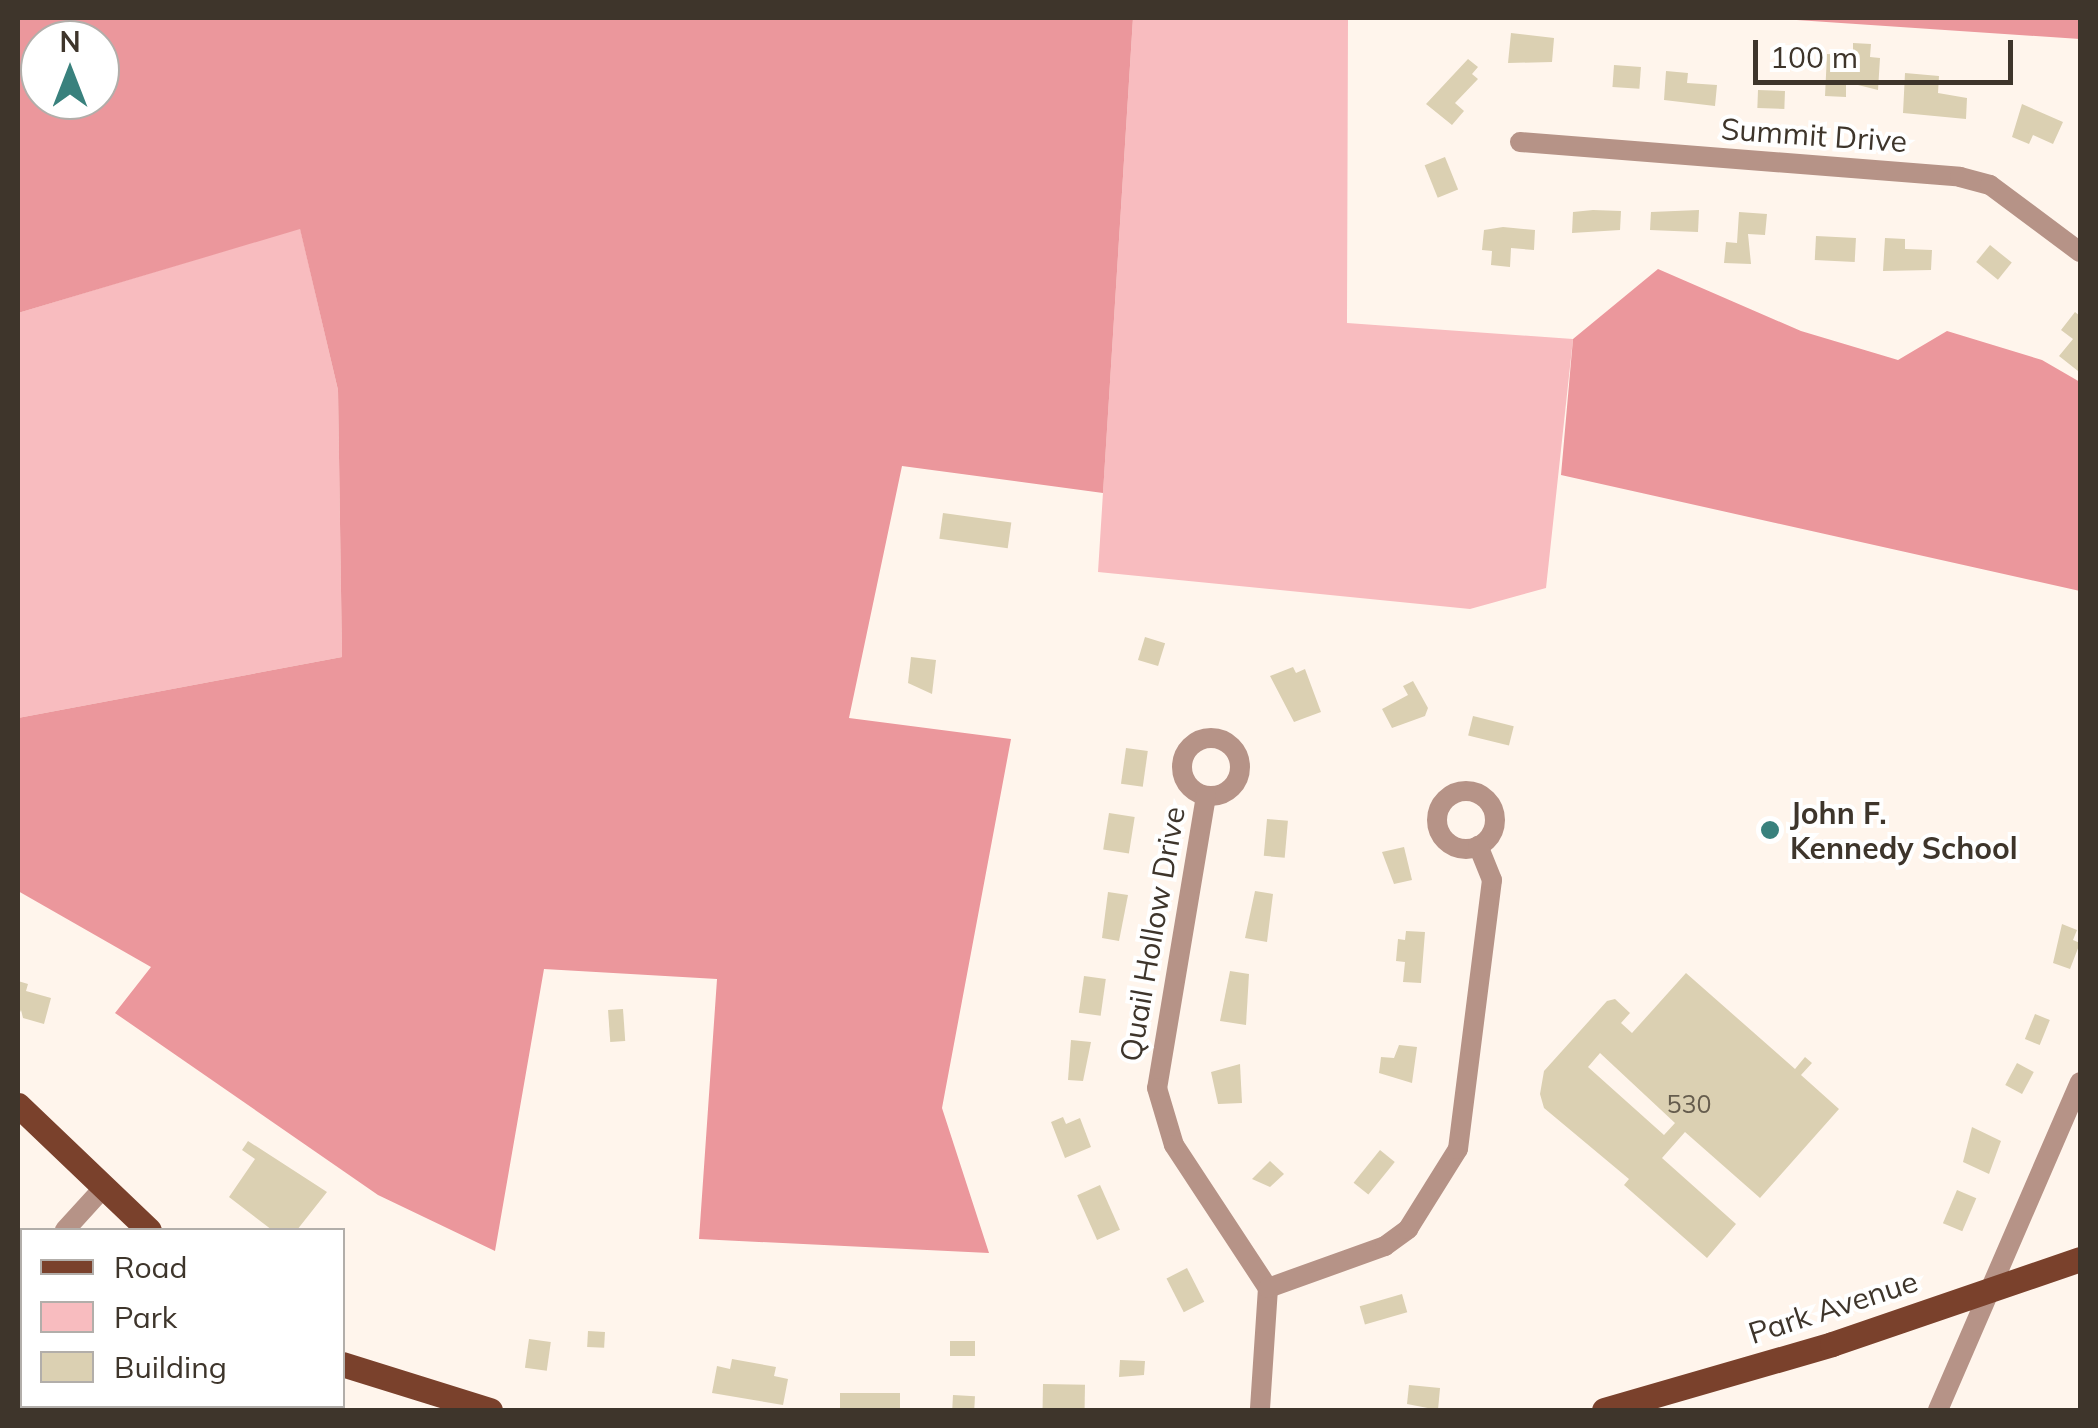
<!DOCTYPE html>
<style>
body{margin:0}
#map{position:relative;width:2098px;height:1428px;overflow:hidden;background:#fff5ec;font-family:Mulish,sans-serif}
div>[style]{position:absolute}
.green>*{inset:0;background:#f8bcbf}
.forest>*{inset:0;background:#eb979c}
.building>*{inset:0;background:#dbd0b2;transform-origin:0 0}
.minor>*{height:20px;margin:-10px;padding:0 10px;transform-origin:10px;border-radius:10px;background:#b69387}
.minor>.ring{margin:-10px;padding:0;box-sizing:content-box;background:none;border:20px solid #b69387;border-radius:50%}
.major>*{height:25px;margin:-12.5px;padding:0 12.5px;transform-origin:12.5px;border-radius:12.5px;background:#7a412c}
.dots>*{width:28px;height:28px;translate:-50% -50%;box-sizing:border-box;border:5px solid #fff;border-radius:50%}
span{translate:-50% -50%;white-space:nowrap;text-align:center;line-height:1.15;-webkit-text-stroke:8px #fff;paint-order:stroke}
.number-label{font-size:25px;color:#655c4d}
.number-label span{-webkit-text-stroke-width:0}
.street-label{font-size:30px;color:#3e352b}
.poi-label{font-size:30px;color:#3e352b;font-weight:700}
.left{translate:0 -50%;text-align:left}
.frame{position:absolute;inset:0;border:20px solid #3e352b;pointer-events:none}
.legend{position:absolute;left:20px;top:1228px;width:325px;height:180px;box-sizing:border-box;background:#fff;border:2px solid #b2aeaa;margin:0;padding:12px 18px;list-style:none;font-size:30px;color:#3e352b}
.legend li{display:flex;align-items:center;gap:20px;height:50px}
.legend b{width:50px;border:2px solid #b2aeaa}
.north{position:absolute;left:20px;top:20px;width:100px;height:100px;box-sizing:border-box;background:#fff;border:2px solid #b2aeaa;border-radius:50%;rotate:0deg;font-size:28px;font-weight:700;line-height:40px;text-align:center;color:#3e352b}
.north::after{content:'';display:block;margin:auto;width:35px;height:45px;background:#39817d;clip-path:polygon(50% 0,100% 100%,50% 72%,0 100%)}
.scale{position:absolute;left:1753px;top:40px;width:260px;height:45px;box-sizing:border-box;border:5px solid #3e352b;border-top:0;padding-left:12px;font-size:30px;line-height:35px;white-space:nowrap;color:#3e352b;-webkit-text-stroke:8px #fff;paint-order:stroke}
</style>
<div id="map">
<div class="green">
<div style="clip-path:polygon(1133px 18px,1348px 18px,1347px 323px,1573px 339px,1546px 588px,1470px 609px,1098px 572px)"></div>
<div style="clip-path:polygon(300px 228px,338px 390px,342px 657px,18px 718px,18px 313px)"></div>
</div>
<div class="forest">
<div style="clip-path:polygon(evenodd,18px 18px,1133px 18px,1103px 493px,902px 466px,849px 718px,1011px 739px,942px 1108px,989px 1253px,699px 1239px,717px 979px,544px 969px,495px 1251px,378px 1195px,115px 1013px,151px 967px,18px 891px,18px 718px,342px 657px,338px 390px,300px 229px,18px 313px,18px 18px,40px 40px,100px 40px,100px 100px,40px 100px,40px 40px)"></div>
<div style="clip-path:polygon(1768px 18px,2080px 18px,2080px 39px)"></div>
<div style="clip-path:polygon(1658px 269px,1801px 331px,1898px 360px,1947px 331px,2042px 360px,2080px 382px,2080px 591px,1561px 475px,1573px 339px)"></div>
</div>
<div class="building">
<div style="clip-path:polygon(1511px 33px,1554px 38px,1552px 62px,1508px 63px)"></div>
<div style="clip-path:polygon(1853px 43px,1871px 44px,1870px 57px,1880px 58px,1878px 90px,1846px 82px,1846px 97px,1825px 96px,1827px 54px,1853px 55px)"></div>
<div style="clip-path:polygon(1468px 59px,1478px 67px,1472px 74px,1478px 79px,1455px 103px,1464px 111px,1452px 125px,1426px 104px)"></div>
<div style="left:1614px;top:65px;width:27px;height:22px;rotate:4deg"></div>
<div style="clip-path:polygon(1666px 71px,1688px 73px,1687px 83px,1717px 85px,1715px 106px,1664px 100px)"></div>
<div style="clip-path:polygon(1905px 73px,1939px 76px,1938px 93px,1967px 98px,1966px 119px,1903px 113px)"></div>
<div style="left:1758px;top:90px;width:27px;height:18px;rotate:2deg"></div>
<div style="clip-path:polygon(2022px 104px,2063px 122px,2053px 144px,2033px 135px,2029px 144px,2012px 137px)"></div>
<div style="left:1445px;top:157px;width:35px;height:22px;rotate:68deg"></div>
<div style="clip-path:polygon(1593px 210px,1621px 211px,1620px 230px,1572px 233px,1573px 212px)"></div>
<div style="clip-path:polygon(1699px 210px,1698px 232px,1650px 230px,1651px 212px)"></div>
<div style="clip-path:polygon(1739px 212px,1767px 214px,1765px 235px,1748px 234px,1751px 264px,1724px 263px,1726px 242px,1737px 243px)"></div>
<div style="clip-path:polygon(1503px 227px,1535px 230px,1534px 250px,1511px 248px,1510px 267px,1491px 265px,1492px 251px,1482px 250px,1484px 230px)"></div>
<div style="left:1816px;top:236px;width:40px;height:24px;rotate:3deg"></div>
<div style="clip-path:polygon(1885px 238px,1905px 239px,1905px 249px,1932px 250px,1931px 270px,1883px 271px)"></div>
<div style="left:1990px;top:245px;width:28px;height:22px;rotate:39deg"></div>
<div style="clip-path:polygon(2075px 312px,2080px 316px,2078px 371px,2059px 356px,2073px 339px,2061px 330px)"></div>
<div style="left:943px;top:513px;width:69px;height:26px;rotate:8deg"></div>
<div style="left:1145px;top:637px;width:21px;height:24px;rotate:17deg"></div>
<div style="clip-path:polygon(911px 657px,936px 660px,932px 694px,908px 683px)"></div>
<div style="clip-path:polygon(1293px 667px,1296px 673px,1305px 669px,1321px 712px,1294px 722px,1270px 676px)"></div>
<div style="clip-path:polygon(1413px 681px,1428px 708px,1425px 716px,1392px 728px,1382px 709px,1408px 695px,1403px 686px)"></div>
<div style="left:1473px;top:716px;width:42px;height:20px;rotate:14deg"></div>
<div style="left:1126px;top:748px;width:22px;height:36px;rotate:8deg"></div>
<div style="left:1109px;top:813px;width:26px;height:37px;rotate:9deg"></div>
<div style="left:1267px;top:819px;width:21px;height:37px;rotate:5deg"></div>
<div style="clip-path:polygon(1404px 847px,1412px 880px,1394px 884px,1382px 852px)"></div>
<div style="clip-path:polygon(1255px 891px,1273px 894px,1267px 942px,1245px 938px)"></div>
<div style="clip-path:polygon(1108px 892px,1128px 895px,1119px 941px,1102px 938px)"></div>
<div style="clip-path:polygon(2062px 924px,2077px 930px,2073px 940px,2080px 943px,2070px 969px,2053px 963px)"></div>
<div style="clip-path:polygon(1406px 931px,1425px 932px,1421px 983px,1403px 982px,1405px 962px,1396px 961px,1398px 939px,1405px 940px)"></div>
<div style="clip-path:polygon(1230px 971px,1249px 974px,1246px 1025px,1220px 1021px)"></div>
<div style="clip-path:polygon(evenodd,1686px 973px,1795px 1069px,1805px 1057px,1812px 1063px,1801px 1075px,1839px 1109px,1760px 1198px,1685px 1132px,1662px 1158px,1736px 1224px,1707px 1258px,1624px 1185px,1629px 1179px,1544px 1108px,1540px 1094px,1544px 1071px,1607px 1001px,1615px 999px,1630px 1013px,1621px 1023px,1632px 1033px,1686px 973px,1600px 1053px,1675px 1123px,1664px 1135px,1588px 1067px,1600px 1053px)"></div>
<div style="left:1084px;top:976px;width:22px;height:37px;rotate:8deg"></div>
<div style="clip-path:polygon(18px 981px,28px 984px,26px 991px,51px 998px,44px 1024px,23px 1018px,21px 1010px,18px 1017px)"></div>
<div style="left:623px;top:1009px;width:32px;height:15px;rotate:86deg"></div>
<div style="left:2035px;top:1014px;width:16px;height:27px;rotate:22deg"></div>
<div style="clip-path:polygon(1071px 1040px,1091px 1042px,1083px 1081px,1068px 1080px)"></div>
<div style="clip-path:polygon(1399px 1045px,1417px 1047px,1412px 1083px,1379px 1073px,1381px 1057px,1394px 1058px)"></div>
<div style="left:2017px;top:1063px;width:19px;height:25px;rotate:28deg"></div>
<div style="clip-path:polygon(1240px 1064px,1242px 1103px,1218px 1104px,1211px 1072px)"></div>
<div style="clip-path:polygon(1063px 1117px,1066px 1124px,1080px 1118px,1091px 1147px,1065px 1158px,1051px 1122px)"></div>
<div style="clip-path:polygon(1972px 1127px,2001px 1141px,1989px 1174px,1963px 1162px)"></div>
<div style="clip-path:polygon(248px 1141px,327px 1192px,297px 1230px,272px 1230px,229px 1197px,255px 1159px,242px 1150px)"></div>
<div style="left:1380px;top:1150px;width:19px;height:42px;rotate:39deg"></div>
<div style="clip-path:polygon(1270px 1161px,1284px 1174px,1270px 1187px,1252px 1179px)"></div>
<div style="left:1100px;top:1185px;width:49px;height:25px;rotate:66deg"></div>
<div style="left:1957px;top:1190px;width:21px;height:36px;rotate:23deg"></div>
<div style="left:1187px;top:1268px;width:38px;height:23px;rotate:63deg"></div>
<div style="left:1402px;top:1294px;width:19px;height:44px;rotate:74deg"></div>
<div style="left:588px;top:1331px;width:17px;height:16px;rotate:3deg"></div>
<div style="left:529px;top:1339px;width:22px;height:29px;rotate:8deg"></div>
<div style="left:950px;top:1341px;width:25px;height:15px"></div>
<div style="clip-path:polygon(732px 1359px,776px 1367px,774px 1376px,788px 1379px,783px 1405px,712px 1393px,717px 1366px,730px 1369px)"></div>
<div style="clip-path:polygon(1120px 1360px,1145px 1361px,1144px 1375px,1119px 1377px)"></div>
<div style="left:1043px;top:1384px;width:42px;height:26px;rotate:1deg"></div>
<div style="clip-path:polygon(1409px 1385px,1440px 1388px,1438px 1410px,1407px 1404px)"></div>
<div style="left:840px;top:1393px;width:60px;height:17px"></div>
<div style="left:953px;top:1395px;width:22px;height:15px;rotate:3deg"></div>
</div>
<div class="minor">
<div style="left:1520px;top:142px;width:441px;rotate:4.5deg"></div>
<div style="left:1960px;top:177px;width:31px;rotate:15deg"></div>
<div style="left:1990px;top:185px;width:112px;rotate:36.7deg"></div>
<div class="ring" style="left:1182px;top:738px;width:38px;height:38px"></div>
<div class="ring" style="left:1437px;top:791px;width:38px;height:38px"></div>
<div style="left:1206px;top:796px;width:296px;rotate:99.5deg"></div>
<div style="left:1157px;top:1088px;width:59px;rotate:73.4deg"></div>
<div style="left:1174px;top:1145px;width:171px;rotate:56.7deg"></div>
<div style="left:1268px;top:1288px;width:122px;rotate:93.8deg"></div>
<div style="left:65px;top:1230px;width:59px;rotate:-47.7deg"></div>
<div style="left:1268px;top:1288px;width:124px;rotate:-19.7deg"></div>
<div style="left:1385px;top:1246px;width:29px;rotate:-36deg"></div>
<div style="left:1408px;top:1229px;width:94px;rotate:-58deg"></div>
<div style="left:1458px;top:1149px;width:271px;rotate:-82.8deg"></div>
<div style="left:1492px;top:880px;width:37px;rotate:-112deg"></div>
<div style="left:42px;top:1410px;width:4px;rotate:-63deg"></div>
<div style="left:1938px;top:1410px;width:357px;rotate:-66.6deg"></div>
</div>
<div class="major">
<div style="left:18px;top:1105px;width:181px;rotate:43.7deg"></div>
<div style="left:342px;top:1364px;width:155px;rotate:17.3deg"></div>
<div style="left:1604px;top:1410px;width:237px;rotate:-16.1deg"></div>
<div style="left:1832px;top:1344px;width:262px;rotate:-18.9deg"></div>
</div>
<div class="dots">
<div style="left:1770px;top:830px;background:#39817d"></div>
</div>
<div class="number-label">
<span style="left:1689px;top:1104px">530</span>
</div>
<div class="street-label">
<span style="left:1814px;top:135px;rotate:4deg">Summit Drive</span>
<span style="left:1152px;top:934px;rotate:-80deg">Quail Hollow Drive</span>
<span style="left:1833px;top:1307px;rotate:-18deg">Park Avenue</span>
</div>
<div class="poi-label">
<span class="left" style="left:1790px;top:830px">John F.<br>Kennedy School</span>
</div>
<div class="frame"></div>
<ul class="legend">
<li><b style="height:12px;background:#7a412c"></b>Road</li>
<li><b style="height:28px;background:#f8bcbf"></b>Park</li>
<li><b style="height:28px;background:#dbd0b2"></b>Building</li>
</ul>
<div class="north">N</div>
<div class="scale">100 m</div>
</div>
